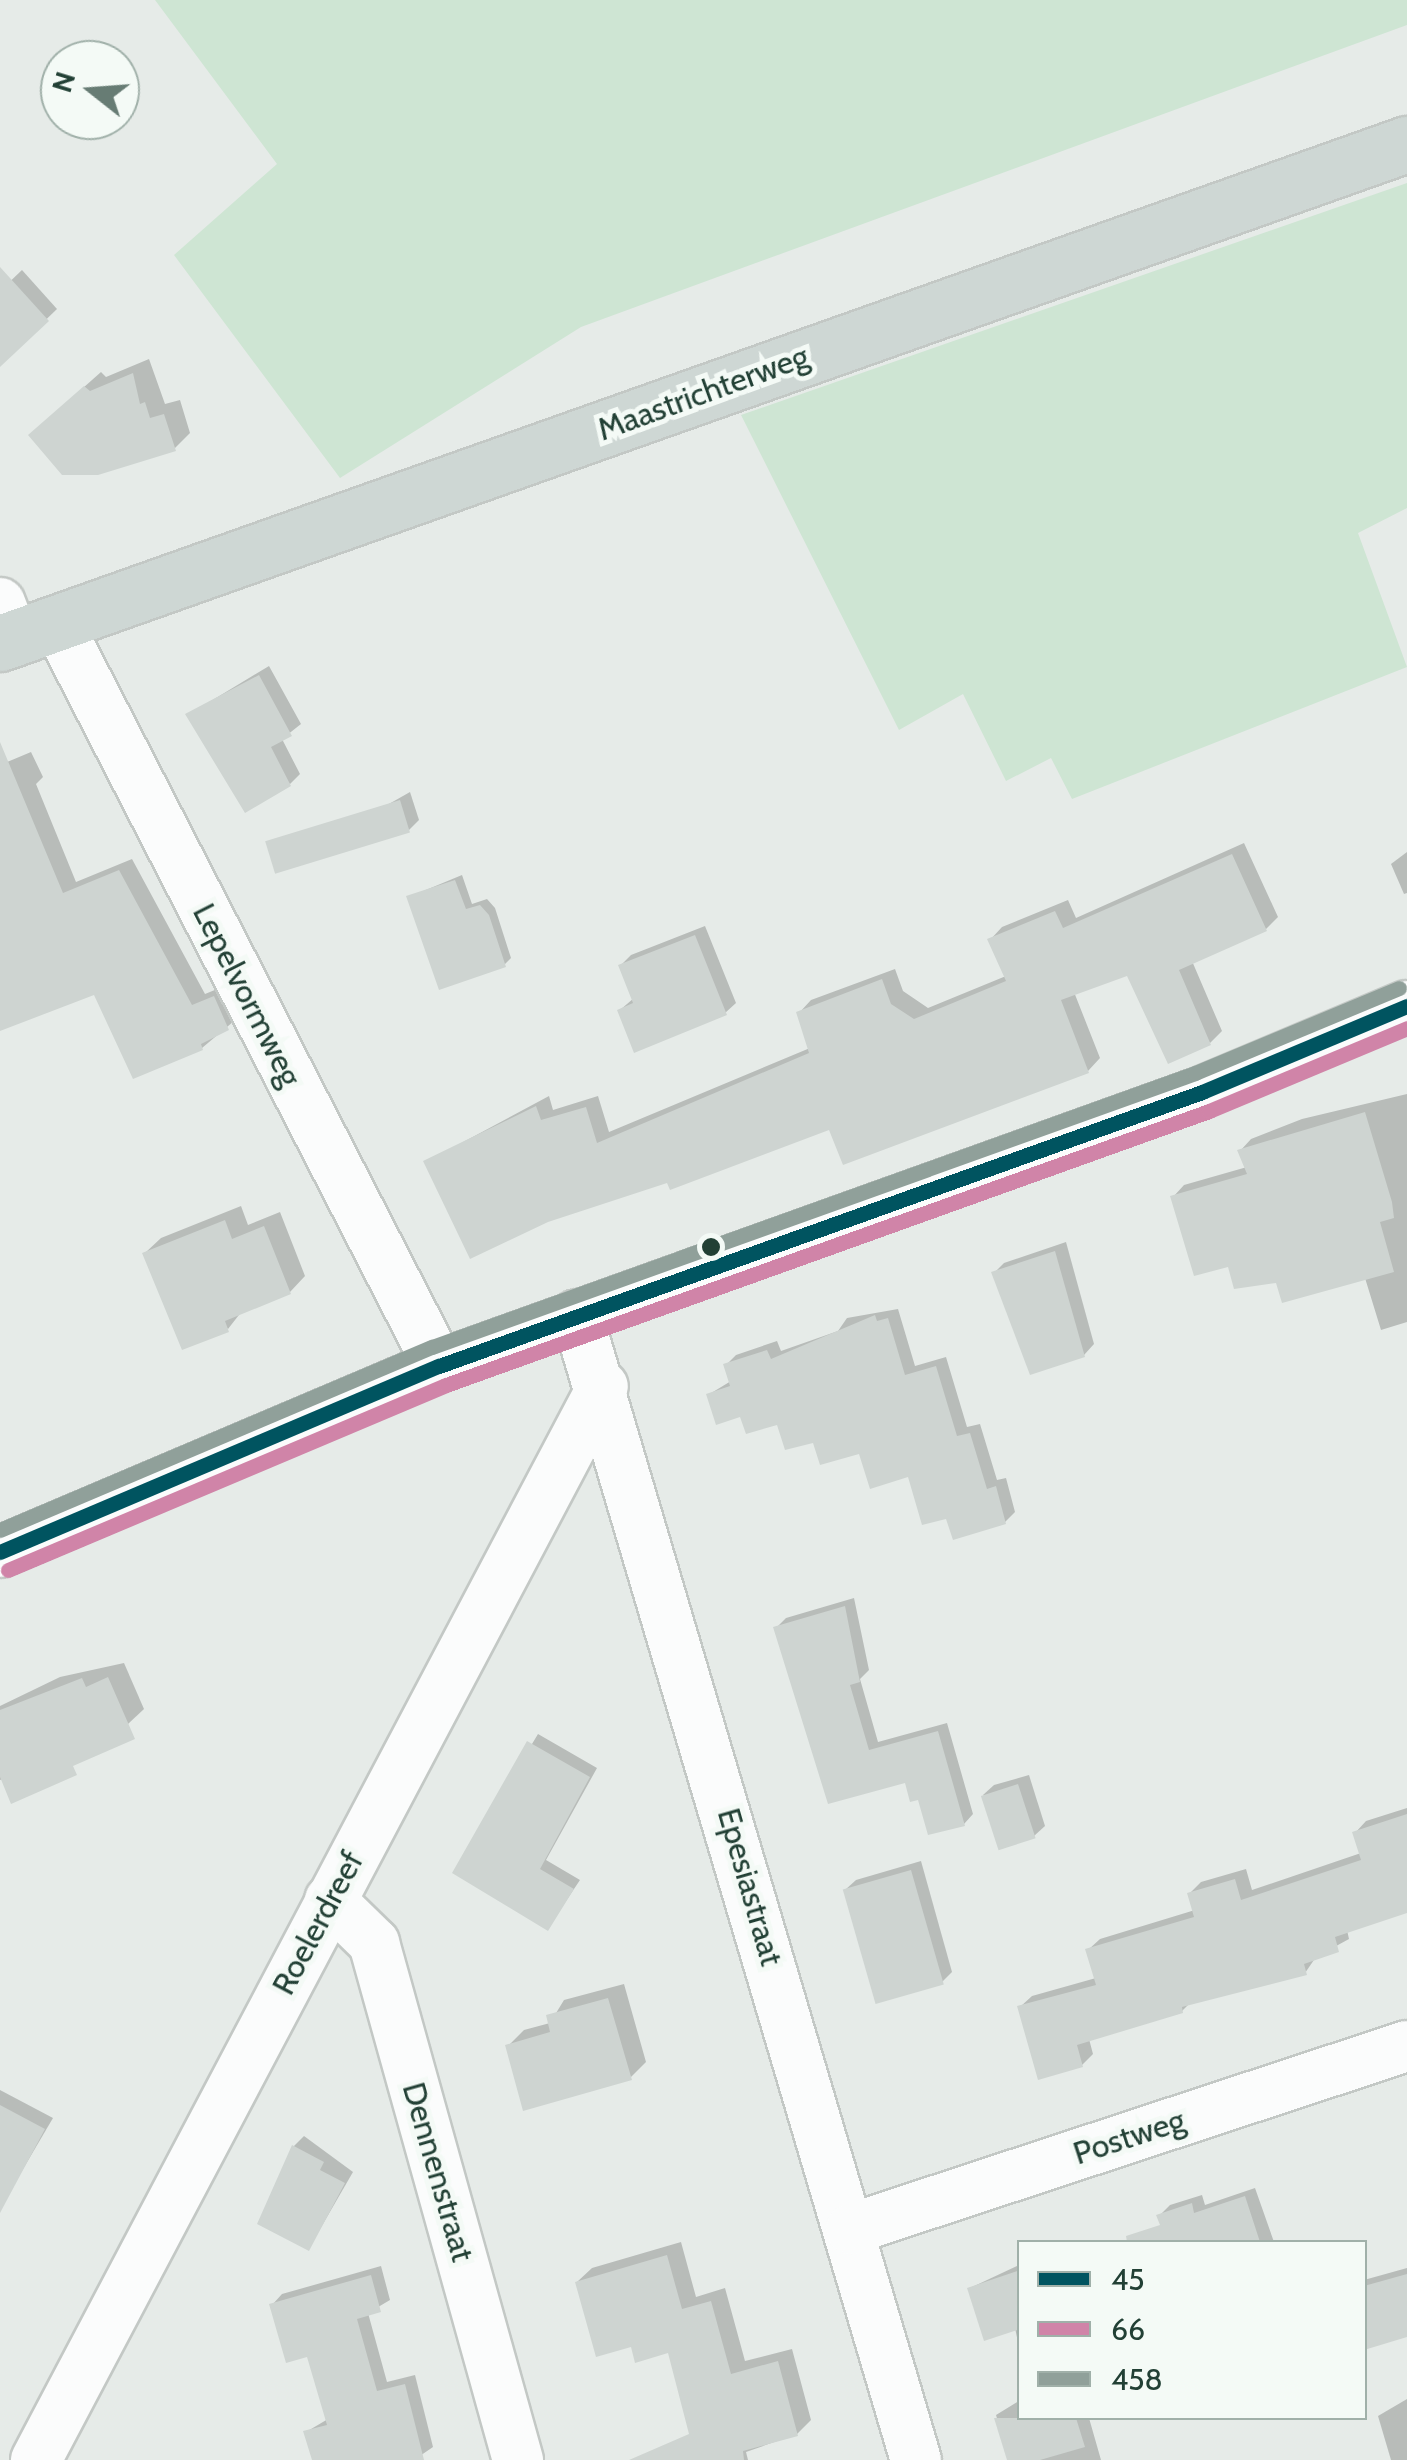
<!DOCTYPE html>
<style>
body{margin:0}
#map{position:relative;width:1407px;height:2460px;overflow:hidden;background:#e6ebe8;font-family:Cabin,sans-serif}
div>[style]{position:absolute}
.green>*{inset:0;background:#cee5d3}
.shadow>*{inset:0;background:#0003}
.building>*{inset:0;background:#ced4d1;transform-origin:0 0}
.roads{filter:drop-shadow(2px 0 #c3c8c5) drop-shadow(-2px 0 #c3c8c5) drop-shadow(0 2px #c3c8c5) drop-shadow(0 -2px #c3c8c5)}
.minor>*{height:50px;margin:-25px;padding:0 25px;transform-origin:25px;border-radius:25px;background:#fbfcfc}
.major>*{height:55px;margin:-27.5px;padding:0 27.5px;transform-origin:27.5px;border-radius:27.5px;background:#ced7d4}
.bus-1>*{height:15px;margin:-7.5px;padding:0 7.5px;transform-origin:7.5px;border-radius:7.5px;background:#005460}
.bus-2>*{height:15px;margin:-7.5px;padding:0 7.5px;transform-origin:7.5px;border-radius:7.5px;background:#d084a8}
.bus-3>*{height:15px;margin:-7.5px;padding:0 7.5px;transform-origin:7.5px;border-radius:7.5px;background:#90a09a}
.dots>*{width:28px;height:28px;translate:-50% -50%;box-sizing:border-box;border:5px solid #f4faf6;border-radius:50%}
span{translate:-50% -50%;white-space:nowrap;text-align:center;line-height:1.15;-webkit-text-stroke:10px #f4faf6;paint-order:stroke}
.street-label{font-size:32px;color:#224035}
.legend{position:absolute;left:1017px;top:2240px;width:350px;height:180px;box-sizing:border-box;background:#f4faf6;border:2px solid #a0b0a9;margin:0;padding:12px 18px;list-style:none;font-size:30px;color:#224035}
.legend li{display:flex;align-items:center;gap:20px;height:50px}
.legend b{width:50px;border:2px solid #a0b0a9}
.north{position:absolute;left:40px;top:40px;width:100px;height:100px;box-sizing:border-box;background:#f4faf6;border:2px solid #a0b0a9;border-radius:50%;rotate:287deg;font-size:28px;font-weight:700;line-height:40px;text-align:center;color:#224035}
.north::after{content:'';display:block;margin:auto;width:35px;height:45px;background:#677c74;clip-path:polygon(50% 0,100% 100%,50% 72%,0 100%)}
</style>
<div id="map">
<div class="green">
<div style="clip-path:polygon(155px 0,1407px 0,1407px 25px,581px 327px,340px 478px,174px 255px,277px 164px)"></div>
<div style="clip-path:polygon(1407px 183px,1407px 508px,1358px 533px,1407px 667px,1072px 799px,1051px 758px,1006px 781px,963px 694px,899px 730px,741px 415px)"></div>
</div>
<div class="shadow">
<div style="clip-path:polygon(22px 270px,57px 309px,0 364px,0 291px)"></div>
<div style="clip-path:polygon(149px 359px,165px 404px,180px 400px,190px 433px,174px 449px,47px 420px,101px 372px,106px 377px)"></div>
<div style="clip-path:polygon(269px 666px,301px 724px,282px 739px,300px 774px,290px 784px,188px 715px)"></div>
<div style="clip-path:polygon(31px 752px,43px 777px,36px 784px,76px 882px,132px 859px,205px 994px,227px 985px,240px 1016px,202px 1048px,96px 992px,0 1030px,0 765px)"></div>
<div style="clip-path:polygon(410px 792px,419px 820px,409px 830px,278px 867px)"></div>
<div style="clip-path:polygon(1244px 843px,1278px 917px,1266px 929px,1192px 961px,1222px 1031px,1210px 1043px,1128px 972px,1074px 992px,1100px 1058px,1088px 1071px,830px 1127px,426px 1162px,549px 1096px,553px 1110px,598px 1096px,609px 1132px,810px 1048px,799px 1013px,811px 1000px,895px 969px,903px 991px,928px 1008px,1006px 976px,990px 940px,1002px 927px,1068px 900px,1076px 918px)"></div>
<div style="clip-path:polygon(1407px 852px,1407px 893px,1404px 894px,1391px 864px)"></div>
<div style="clip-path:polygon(462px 875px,472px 904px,487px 899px,495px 908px,511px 958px,504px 965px,409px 897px)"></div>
<div style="clip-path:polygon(705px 926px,736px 1003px,725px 1013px,620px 1010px,634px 998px,620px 966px,631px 955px)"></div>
<div style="clip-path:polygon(1407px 1094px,1407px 1322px,1381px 1330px,1365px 1278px,1278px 1280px,1229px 1264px,1173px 1197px,1184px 1185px,1247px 1167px,1240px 1151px,1251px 1139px,1302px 1119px)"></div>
<div style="clip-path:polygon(241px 1206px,248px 1225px,280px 1212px,305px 1276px,290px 1292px,242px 1311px,228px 1329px,145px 1253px,161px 1238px)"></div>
<div style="clip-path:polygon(1066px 1242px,1094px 1344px,1084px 1355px,994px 1273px,1004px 1263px)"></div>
<div style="clip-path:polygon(898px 1309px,915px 1366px,946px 1357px,967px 1427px,980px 1424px,997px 1480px,1006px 1478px,1015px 1512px,1005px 1522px,948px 1516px,910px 1474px,861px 1450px,742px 1414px,708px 1395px,731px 1381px,726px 1365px,736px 1355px,777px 1341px,781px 1351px,838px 1331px,847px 1318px)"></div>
<div style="clip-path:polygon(854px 1598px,869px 1670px,860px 1679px,878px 1742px,947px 1723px,973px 1814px,964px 1824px,920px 1797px,906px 1780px,830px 1801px,776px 1628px,786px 1618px)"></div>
<div style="clip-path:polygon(124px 1663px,144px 1709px,128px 1724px,0 1780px,0 1706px,60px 1677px)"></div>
<div style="clip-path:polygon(538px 1734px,597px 1768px,546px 1860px,580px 1880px,548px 1928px,455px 1872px)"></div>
<div style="clip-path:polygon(1029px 1775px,1045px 1826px,1034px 1836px,983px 1795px,994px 1785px)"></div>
<div style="clip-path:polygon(1407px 1808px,1407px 1911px,1347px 1930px,1349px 1939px,1316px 1957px,1305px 1973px,1190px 2003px,1182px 2011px,1089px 2039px,1093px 2054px,1082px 2065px,1020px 2007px,1032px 1996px,1096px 1978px,1088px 1950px,1100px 1939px,1195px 1910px,1190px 1893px,1201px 1882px,1246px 1869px,1252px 1890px,1361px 1853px,1355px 1833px,1366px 1821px)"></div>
<div style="clip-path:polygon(921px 1861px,952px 1972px,941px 1983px,845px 1890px,856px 1880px)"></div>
<div style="clip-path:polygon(624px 1984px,646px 2062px,630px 2078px,508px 2046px,524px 2030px,550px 2023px,564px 2000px)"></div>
<div style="clip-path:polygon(0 2090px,53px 2118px,3px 2203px,0 2201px)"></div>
<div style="clip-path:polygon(304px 2136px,353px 2172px,309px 2248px,294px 2146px)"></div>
<div style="clip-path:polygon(1255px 2188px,1274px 2242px,1168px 2242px,1159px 2216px,1170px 2205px,1202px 2195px,1205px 2205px)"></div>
<div style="clip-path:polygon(681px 2242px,696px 2297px,725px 2288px,745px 2361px,792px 2349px,811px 2420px,797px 2434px,746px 2452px,748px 2460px,697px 2460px,670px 2350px,632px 2344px,577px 2282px,592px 2268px)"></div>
<div style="clip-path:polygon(1019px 2265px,1019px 2347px,1015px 2328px,970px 2288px)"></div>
<div style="clip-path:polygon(381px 2266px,390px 2300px,368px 2313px,387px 2382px,415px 2375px,433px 2447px,414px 2460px,314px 2460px,306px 2432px,328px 2419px,309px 2354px,272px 2305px,282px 2294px)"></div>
<div style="clip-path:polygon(1407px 2268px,1407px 2335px,1364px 2322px,1364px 2280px)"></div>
<div style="clip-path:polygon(1407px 2399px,1407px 2460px,1391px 2460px,1378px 2416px)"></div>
<div style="clip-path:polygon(1019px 2401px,1019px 2418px,1089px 2418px,1101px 2460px,1009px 2460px,996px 2415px)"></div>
</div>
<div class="building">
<div style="clip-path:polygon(0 267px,49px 321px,0 367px)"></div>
<div style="clip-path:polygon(133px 373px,140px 404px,145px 402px,150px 418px,164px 414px,176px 451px,98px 475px,62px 475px,28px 435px,84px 386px,90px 391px)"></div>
<div style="clip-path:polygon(259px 675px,292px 736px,271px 747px,291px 786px,245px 813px,185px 714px)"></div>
<div style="clip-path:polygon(0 742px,63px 893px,119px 870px,192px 1005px,214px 996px,229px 1030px,201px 1044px,203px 1050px,133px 1079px,94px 995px,0 1031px)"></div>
<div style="left:400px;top:800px;width:34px;height:141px;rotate:73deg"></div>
<div style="clip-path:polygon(1232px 854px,1267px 931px,1179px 970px,1211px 1045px,1168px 1064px,1127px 976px,1061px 1000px,1089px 1073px,843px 1165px,829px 1130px,670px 1190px,667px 1183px,548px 1222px,470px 1259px,423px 1161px,536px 1106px,541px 1120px,586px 1107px,597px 1143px,809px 1053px,796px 1012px,882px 979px,891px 1004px,914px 1019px,1006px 981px,987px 939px,1055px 911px,1063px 928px)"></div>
<div style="clip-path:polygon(455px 880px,466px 909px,480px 905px,489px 915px,506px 967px,439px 990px,406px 896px)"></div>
<div style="clip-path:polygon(695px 935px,727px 1015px,634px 1053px,617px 1010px,633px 1003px,618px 965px)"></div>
<div style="clip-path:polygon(1365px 1112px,1392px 1202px,1394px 1218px,1380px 1222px,1394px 1272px,1282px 1303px,1276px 1283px,1234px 1289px,1228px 1267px,1194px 1276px,1170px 1196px,1247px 1174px,1237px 1150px)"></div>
<div style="clip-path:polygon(225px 1220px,232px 1239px,264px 1226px,291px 1294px,225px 1321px,229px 1332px,182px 1350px,142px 1253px)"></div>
<div style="clip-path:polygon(1055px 1251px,1085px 1357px,1030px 1375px,991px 1272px)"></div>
<div style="clip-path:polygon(875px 1315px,877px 1321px,888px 1318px,905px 1375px,936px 1366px,957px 1436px,970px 1433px,987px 1489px,996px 1486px,1006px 1524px,953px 1540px,946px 1519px,922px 1525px,908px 1477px,870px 1489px,859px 1454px,820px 1465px,813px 1443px,785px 1450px,777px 1425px,746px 1434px,740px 1417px,716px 1425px,706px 1394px,730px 1386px,723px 1364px,767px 1350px,771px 1359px)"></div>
<div style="clip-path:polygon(845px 1606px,860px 1682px,850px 1685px,869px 1750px,938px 1731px,965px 1826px,928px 1835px,918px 1800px,910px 1802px,905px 1783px,828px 1804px,773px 1627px)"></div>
<div style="clip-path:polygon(108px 1677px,135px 1739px,73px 1766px,77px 1775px,11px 1804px,0 1777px,0 1710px,82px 1678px,86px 1687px)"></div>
<div style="clip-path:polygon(527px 1741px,590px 1777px,540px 1869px,574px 1889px,548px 1931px,452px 1873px)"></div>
<div style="left:1018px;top:1784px;width:57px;height:39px;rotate:72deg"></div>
<div style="clip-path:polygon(1407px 1814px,1407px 1913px,1335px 1937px,1339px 1952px,1304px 1964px,1307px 1975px,1182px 2007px,1183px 2013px,1077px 2045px,1083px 2067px,1038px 2080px,1017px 2006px,1096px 1985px,1085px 1949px,1194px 1917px,1187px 1893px,1235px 1879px,1241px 1900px,1361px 1860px,1352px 1832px)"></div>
<div style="left:911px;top:1870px;width:119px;height:71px;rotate:74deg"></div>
<div style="clip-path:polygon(608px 1998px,632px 2080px,523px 2111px,505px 2045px,550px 2032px,546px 2015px)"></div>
<div style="clip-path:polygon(0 2105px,45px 2129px,0 2213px)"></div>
<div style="clip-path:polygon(292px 2145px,324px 2162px,320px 2170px,345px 2183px,309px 2251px,257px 2224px)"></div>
<div style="clip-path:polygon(1245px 2196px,1260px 2242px,1127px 2242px,1126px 2236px,1160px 2225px,1156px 2215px,1192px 2203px,1194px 2213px)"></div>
<div style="clip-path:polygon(667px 2255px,682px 2309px,711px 2301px,731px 2374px,778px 2361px,798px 2436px,743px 2451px,744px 2460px,629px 2460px,689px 2434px,668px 2353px,635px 2363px,631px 2347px,596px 2357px,575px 2282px)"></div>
<div style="clip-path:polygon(1020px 2270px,1020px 2329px,984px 2341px,967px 2288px)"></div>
<div style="clip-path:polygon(1407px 2274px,1407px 2337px,1364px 2350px,1364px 2286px)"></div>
<div style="clip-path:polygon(371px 2275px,381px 2312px,357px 2319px,377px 2391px,405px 2384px,424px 2460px,312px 2460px,303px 2431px,327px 2425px,307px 2357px,286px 2363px,269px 2304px)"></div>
<div style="clip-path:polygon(994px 2418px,1076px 2418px,1085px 2447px,1040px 2460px,1007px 2460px)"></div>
</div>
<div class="roads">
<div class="minor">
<div style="left:0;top:603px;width:39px;rotate:69deg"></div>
<div style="left:57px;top:623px;width:835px;rotate:62.79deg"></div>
<div style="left:577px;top:1315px;width:1194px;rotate:73.51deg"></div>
<div style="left:0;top:1552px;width:477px;rotate:-23deg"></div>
<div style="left:439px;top:1366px;width:811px;rotate:-19.75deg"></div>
<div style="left:1202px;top:1092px;width:222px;rotate:-22.8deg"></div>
<div style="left:330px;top:1900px;width:62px;rotate:44.3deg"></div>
<div style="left:374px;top:1943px;width:537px;rotate:74.44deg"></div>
<div style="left:851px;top:2229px;width:585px;rotate:-18.22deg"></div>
<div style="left:36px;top:2460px;width:1214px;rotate:-62.17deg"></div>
</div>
<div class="major">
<div style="left:0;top:643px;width:1493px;rotate:-19.53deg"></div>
</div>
</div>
<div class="bus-1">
<div style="left:0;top:1552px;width:477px;rotate:-23deg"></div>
<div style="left:439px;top:1366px;width:811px;rotate:-19.75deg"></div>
<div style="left:1202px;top:1092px;width:222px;rotate:-22.8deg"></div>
</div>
<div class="bus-2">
<div style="left:8px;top:1570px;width:475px;rotate:-22.9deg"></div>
<div style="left:446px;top:1385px;width:811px;rotate:-19.75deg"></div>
<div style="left:1209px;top:1111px;width:215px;rotate:-22.7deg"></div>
</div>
<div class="bus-3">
<div style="left:0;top:1530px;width:469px;rotate:-23deg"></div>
<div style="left:432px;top:1347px;width:811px;rotate:-19.75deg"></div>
<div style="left:1195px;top:1073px;width:221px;rotate:-22.6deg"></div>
</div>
<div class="dots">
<div style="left:711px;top:1247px;background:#224035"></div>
</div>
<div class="street-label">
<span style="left:703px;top:393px;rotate:-20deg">Maastrichterweg</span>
<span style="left:247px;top:995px;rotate:63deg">Lepelvormweg</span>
<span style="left:750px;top:1887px;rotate:74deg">Epesiastraat</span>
<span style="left:318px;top:1923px;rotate:-62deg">Roelerdreef</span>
<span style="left:1129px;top:2137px;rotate:-18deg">Postweg</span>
<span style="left:438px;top:2172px;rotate:74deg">Dennenstraat</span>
</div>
<ul class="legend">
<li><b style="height:12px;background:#005460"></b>45</li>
<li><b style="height:12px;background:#d084a8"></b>66</li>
<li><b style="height:12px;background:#90a09a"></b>458</li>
</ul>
<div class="north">N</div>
</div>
